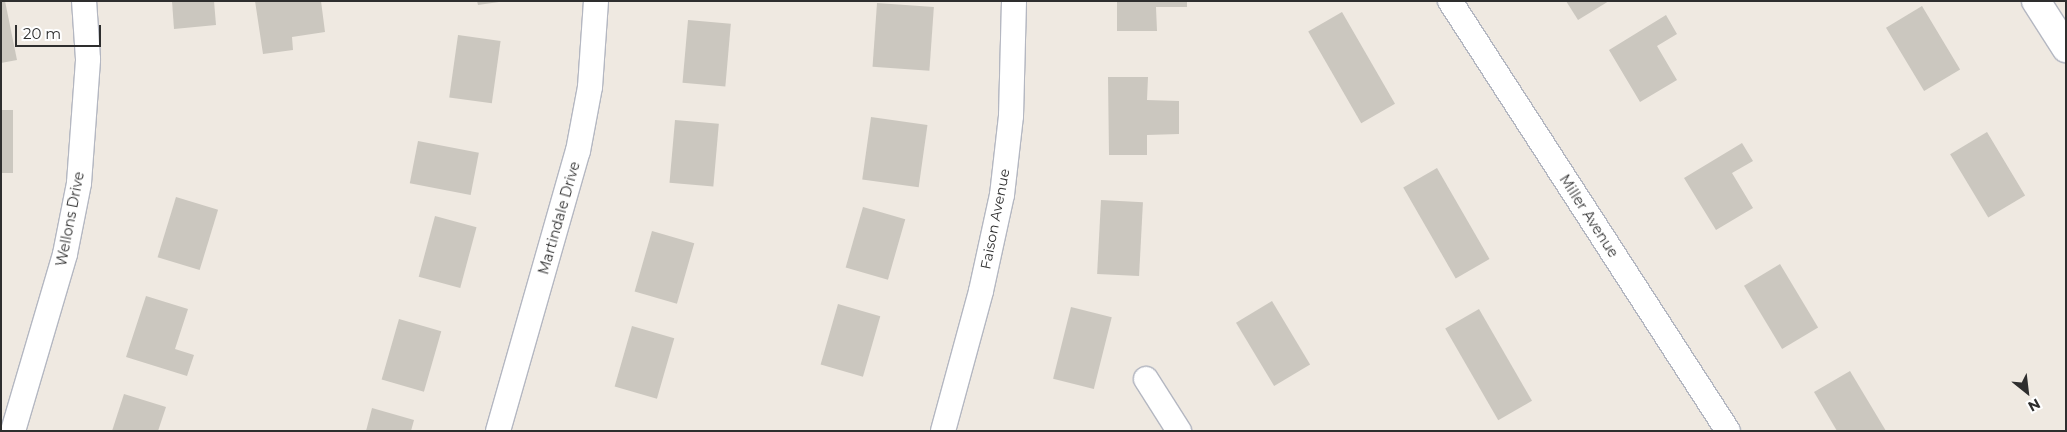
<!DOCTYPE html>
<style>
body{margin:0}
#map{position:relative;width:2067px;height:432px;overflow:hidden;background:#efe9e1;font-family:Montserrat,sans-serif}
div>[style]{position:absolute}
.building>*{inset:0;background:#cbc7bf;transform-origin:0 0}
.roads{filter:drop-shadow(1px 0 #b4b7c1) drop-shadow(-1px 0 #b4b7c1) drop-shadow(0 1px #b4b7c1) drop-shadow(0 -1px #b4b7c1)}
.minor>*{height:24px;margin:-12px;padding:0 12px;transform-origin:12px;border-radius:12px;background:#fff}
.secondary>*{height:28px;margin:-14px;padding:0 14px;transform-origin:14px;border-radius:14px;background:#fff}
span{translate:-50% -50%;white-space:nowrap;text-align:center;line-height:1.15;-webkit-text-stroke:4px #fff;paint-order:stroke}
.street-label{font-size:14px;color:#2e2e2e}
.frame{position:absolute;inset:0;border:2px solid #2e2e2e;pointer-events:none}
.north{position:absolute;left:2002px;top:367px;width:50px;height:50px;-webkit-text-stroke:4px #fff;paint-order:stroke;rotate:151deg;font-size:14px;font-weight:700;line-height:20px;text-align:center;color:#2e2e2e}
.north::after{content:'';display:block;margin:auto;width:18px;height:22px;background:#2e2e2e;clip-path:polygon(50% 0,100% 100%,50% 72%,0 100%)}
.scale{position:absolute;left:15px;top:25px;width:86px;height:22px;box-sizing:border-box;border:2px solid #2e2e2e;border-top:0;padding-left:6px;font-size:15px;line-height:18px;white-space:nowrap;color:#2e2e2e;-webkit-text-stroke:4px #fff;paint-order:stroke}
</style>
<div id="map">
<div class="building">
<div style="clip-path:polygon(1px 1px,5px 1px,17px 60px,1px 63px)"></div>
<div style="clip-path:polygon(172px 1px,214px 1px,216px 25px,174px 29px)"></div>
<div style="clip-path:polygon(255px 1px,321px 1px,325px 32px,292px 37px,293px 50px,263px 54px)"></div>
<div style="clip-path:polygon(477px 1px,499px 1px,499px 2px,478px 5px)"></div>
<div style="clip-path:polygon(1117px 1px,1187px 1px,1187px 7px,1156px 7px,1157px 31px,1117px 31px)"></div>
<div style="clip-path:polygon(1566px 1px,1609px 1px,1578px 20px)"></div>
<div style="left:877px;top:3px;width:57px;height:64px;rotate:4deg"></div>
<div style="left:1922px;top:6px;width:74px;height:42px;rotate:59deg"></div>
<div style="left:1342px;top:12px;width:106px;height:39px;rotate:60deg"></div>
<div style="clip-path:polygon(1666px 15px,1677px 34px,1657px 46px,1677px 80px,1640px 102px,1609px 50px)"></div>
<div style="left:688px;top:20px;width:43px;height:63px;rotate:5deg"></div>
<div style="left:458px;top:35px;width:43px;height:63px;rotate:8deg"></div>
<div style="clip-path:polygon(1108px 77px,1148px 77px,1147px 100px,1179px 101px,1179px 134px,1147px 135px,1147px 155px,1109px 155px)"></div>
<div style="left:1px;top:110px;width:12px;height:63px"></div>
<div style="left:871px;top:117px;width:57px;height:63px;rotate:8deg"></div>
<div style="left:675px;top:120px;width:44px;height:63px;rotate:5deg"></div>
<div style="left:1987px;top:132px;width:74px;height:43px;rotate:59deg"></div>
<div style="left:418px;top:141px;width:62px;height:43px;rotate:11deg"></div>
<div style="clip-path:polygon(1742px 143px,1753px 161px,1732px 173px,1753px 208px,1716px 230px,1684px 178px)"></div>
<div style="left:1437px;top:168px;width:105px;height:39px;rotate:60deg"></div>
<div style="left:176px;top:197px;width:44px;height:63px;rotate:17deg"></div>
<div style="left:1101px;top:200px;width:42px;height:74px;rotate:3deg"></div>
<div style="left:863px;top:207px;width:44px;height:63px;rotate:16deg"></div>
<div style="left:435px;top:216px;width:43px;height:63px;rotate:15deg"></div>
<div style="left:652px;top:231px;width:44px;height:63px;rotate:16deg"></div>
<div style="left:1780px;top:264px;width:74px;height:42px;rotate:59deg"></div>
<div style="clip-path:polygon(146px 296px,188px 309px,175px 349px,194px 355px,187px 376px,126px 357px)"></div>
<div style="left:1272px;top:301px;width:74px;height:42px;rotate:59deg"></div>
<div style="left:838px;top:304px;width:44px;height:63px;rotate:16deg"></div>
<div style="left:1071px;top:307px;width:42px;height:74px;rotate:14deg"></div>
<div style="left:1479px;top:309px;width:106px;height:39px;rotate:60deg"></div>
<div style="left:399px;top:319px;width:44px;height:63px;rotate:16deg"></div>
<div style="left:632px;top:326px;width:44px;height:63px;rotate:16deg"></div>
<div style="clip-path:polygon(1850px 371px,1886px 431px,1837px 431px,1814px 392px)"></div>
<div style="clip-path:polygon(124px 394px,166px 407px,158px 431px,112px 431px)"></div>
<div style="clip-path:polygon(372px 408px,414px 420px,411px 431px,366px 431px)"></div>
</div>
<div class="roads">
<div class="minor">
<div style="left:1450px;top:1px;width:512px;rotate:57.12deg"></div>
<div style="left:1146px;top:379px;width:62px;rotate:57.6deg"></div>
<div style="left:13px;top:431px;width:184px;rotate:-73.6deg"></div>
<div style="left:65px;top:254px;width:72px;rotate:-78.8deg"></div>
<div style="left:79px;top:183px;width:124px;rotate:-85.8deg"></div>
<div style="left:88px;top:59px;width:58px;rotate:-93.9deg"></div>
<div style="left:498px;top:431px;width:291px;rotate:-74.1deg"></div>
<div style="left:578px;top:151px;width:65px;rotate:-79.4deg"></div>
<div style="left:590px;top:87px;width:86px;rotate:-86deg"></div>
<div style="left:943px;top:431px;width:145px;rotate:-74.8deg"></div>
<div style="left:981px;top:291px;width:98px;rotate:-77.7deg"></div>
<div style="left:1002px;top:195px;width:80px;rotate:-83.5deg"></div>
<div style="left:1011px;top:116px;width:115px;rotate:-88.5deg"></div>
</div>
<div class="secondary">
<div style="left:2036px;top:1px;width:56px;rotate:57.4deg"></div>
</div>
</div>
<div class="street-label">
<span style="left:1589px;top:216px;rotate:57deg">Miller Avenue</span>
<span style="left:559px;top:218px;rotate:-74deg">Martindale Drive</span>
<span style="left:70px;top:219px;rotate:-79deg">Wellons Drive</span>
<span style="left:995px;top:219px;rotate:-79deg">Faison Avenue</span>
</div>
<div class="frame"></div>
<div class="north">N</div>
<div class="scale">20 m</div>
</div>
